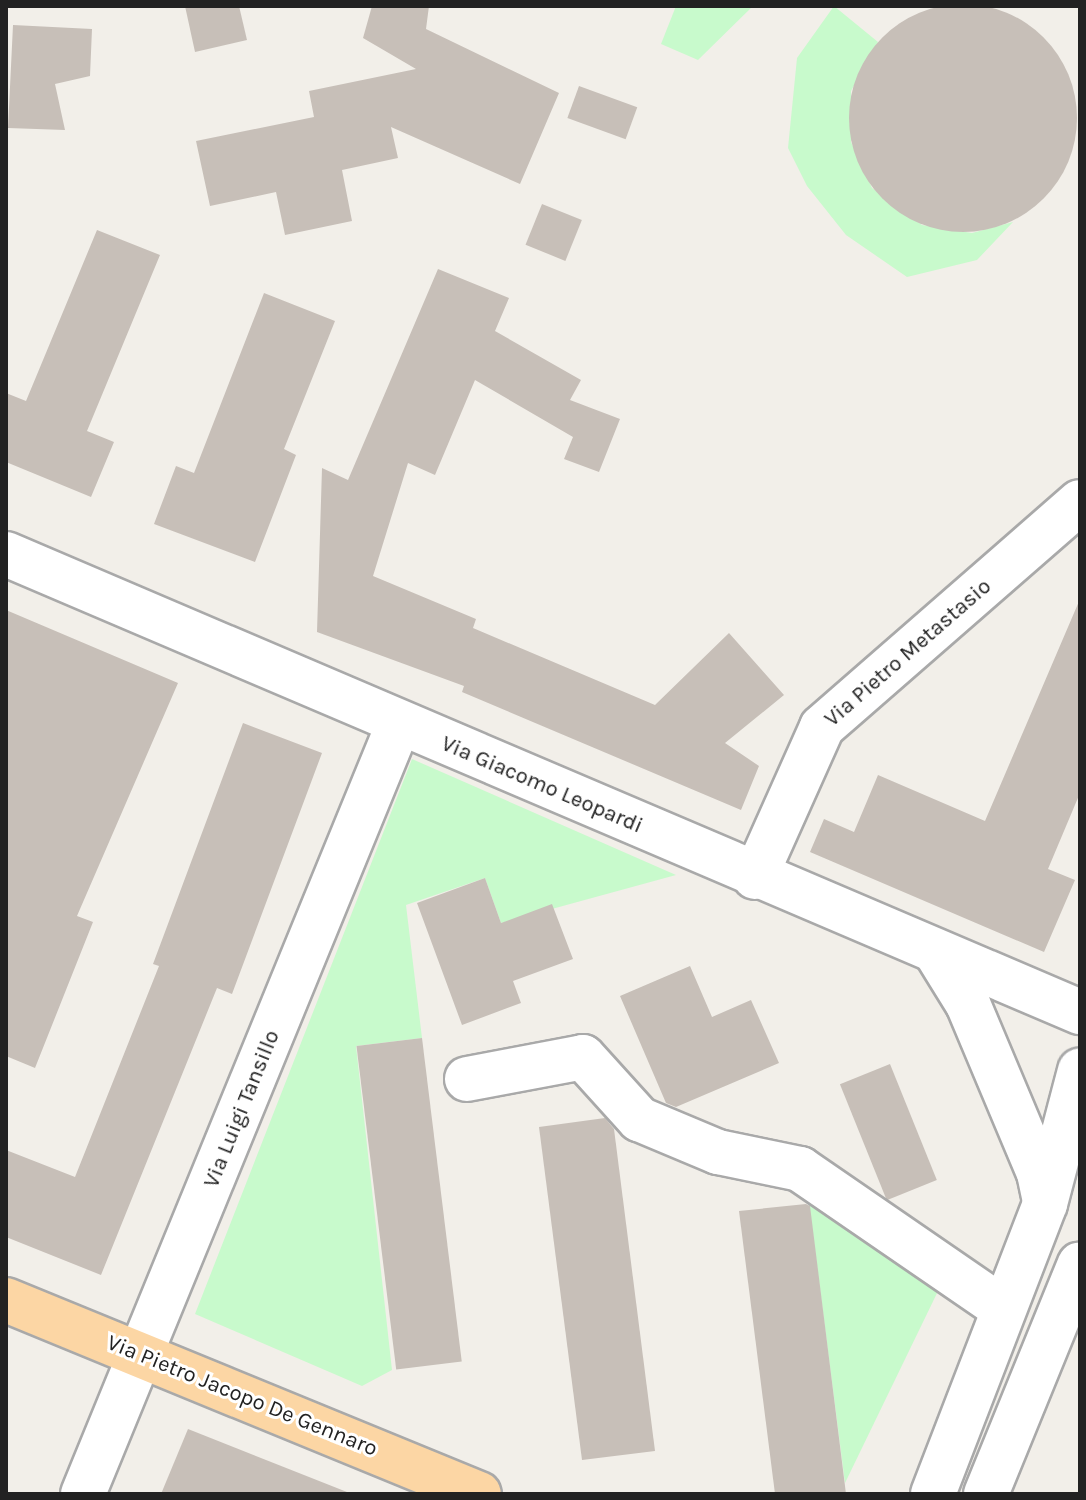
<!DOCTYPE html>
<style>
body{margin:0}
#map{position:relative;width:1086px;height:1500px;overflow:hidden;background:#f2efe9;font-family:Karla,sans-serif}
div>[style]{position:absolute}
.park>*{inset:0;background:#c8facc}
.building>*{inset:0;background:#c7bfb8;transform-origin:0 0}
.round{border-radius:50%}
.roads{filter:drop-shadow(2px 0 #a9a9a9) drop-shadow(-2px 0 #a9a9a9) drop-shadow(0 2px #a9a9a9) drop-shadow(0 -2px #a9a9a9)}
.minor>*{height:44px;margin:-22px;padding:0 22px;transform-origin:22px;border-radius:22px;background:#fff}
.major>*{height:44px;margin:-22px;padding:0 22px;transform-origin:22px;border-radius:22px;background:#fcd6a4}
span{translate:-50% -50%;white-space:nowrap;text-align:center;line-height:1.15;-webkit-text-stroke:6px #fff;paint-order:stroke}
.street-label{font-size:22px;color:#222}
.frame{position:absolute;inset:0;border:8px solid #222;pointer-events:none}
</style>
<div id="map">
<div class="park">
<div style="clip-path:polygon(676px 6px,753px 6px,698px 60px,661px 44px)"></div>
<div style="clip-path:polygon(834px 6px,878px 42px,851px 91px,851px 142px,872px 188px,922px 225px,972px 233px,1013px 222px,977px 260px,907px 277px,846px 235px,807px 186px,788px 148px,797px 58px)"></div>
<div style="clip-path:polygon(412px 759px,676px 875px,501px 923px,485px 878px,406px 905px,422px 1038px,356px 1046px,392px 1370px,362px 1386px,195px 1314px)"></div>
<div style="clip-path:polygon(809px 1203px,940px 1287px,845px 1483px)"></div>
</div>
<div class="building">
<div class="round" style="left:849px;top:4px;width:228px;height:228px"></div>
<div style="clip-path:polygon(185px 6px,239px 6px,247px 40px,195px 52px)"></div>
<div style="clip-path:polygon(372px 6px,429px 6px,426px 29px,559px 93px,520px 184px,391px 127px,398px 158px,342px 170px,352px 221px,285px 235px,276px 192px,210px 206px,196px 141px,314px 117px,309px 91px,416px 69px,363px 38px)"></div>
<div style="clip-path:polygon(13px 25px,92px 29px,90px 76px,55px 84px,65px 130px,8px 128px)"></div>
<div style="left:579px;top:86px;width:62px;height:34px;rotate:20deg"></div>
<div style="left:542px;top:204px;width:43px;height:44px;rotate:22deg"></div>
<div style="clip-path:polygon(97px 230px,160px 255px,87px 431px,114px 442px,91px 497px,6px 462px,6px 393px,26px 401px)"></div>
<div style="clip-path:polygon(438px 269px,509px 298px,495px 331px,581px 380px,570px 400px,620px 419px,599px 472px,564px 459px,573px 437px,475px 380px,435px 475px,408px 463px,373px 576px,476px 619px,473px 628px,655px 705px,729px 633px,784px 695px,725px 743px,759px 766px,741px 810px,462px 692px,464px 686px,317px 632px,322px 468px,348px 480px)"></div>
<div style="clip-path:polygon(264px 293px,335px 321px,284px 449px,296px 455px,255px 562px,154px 524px,176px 466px,194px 473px)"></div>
<div style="clip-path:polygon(1080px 599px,1080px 793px,1048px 869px,1075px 880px,1044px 952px,810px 852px,824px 819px,854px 832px,878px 775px,985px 821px)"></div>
<div style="clip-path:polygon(6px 610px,178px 683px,77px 916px,93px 922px,35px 1068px,6px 1056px)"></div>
<div style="clip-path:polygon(243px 723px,322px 753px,232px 994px,217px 988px,101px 1275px,6px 1237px,6px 1150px,75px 1177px,159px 966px,153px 964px)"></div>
<div style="clip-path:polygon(485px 878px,501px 923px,552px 904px,573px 959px,513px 981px,521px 1003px,462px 1025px,417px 903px)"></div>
<div style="clip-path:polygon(690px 966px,712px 1017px,751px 1000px,779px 1063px,676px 1107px,666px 1103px,620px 996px)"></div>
<div style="left:422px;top:1038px;width:326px;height:66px;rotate:83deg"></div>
<div style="left:890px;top:1064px;width:125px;height:54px;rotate:68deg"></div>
<div style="clip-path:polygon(605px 1118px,614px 1129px,655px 1451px,582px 1460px,539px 1127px)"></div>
<div style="clip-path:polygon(806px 1204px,810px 1206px,846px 1494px,775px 1494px,739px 1211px)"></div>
<div style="clip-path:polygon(188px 1429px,347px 1492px,346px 1494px,161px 1494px)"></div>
</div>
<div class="roads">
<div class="minor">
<div style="left:6px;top:554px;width:1168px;rotate:23.1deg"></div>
<div style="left:755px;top:877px;width:164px;rotate:-65.9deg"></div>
<div style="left:822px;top:727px;width:342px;rotate:-41.1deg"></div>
<div style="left:937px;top:954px;width:59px;rotate:58.2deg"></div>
<div style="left:968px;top:1004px;width:183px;rotate:67.2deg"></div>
<div style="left:1039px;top:1173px;width:29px;rotate:78deg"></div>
<div style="left:467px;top:1079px;width:118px;rotate:-10.7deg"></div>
<div style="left:583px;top:1057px;width:84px;rotate:47.9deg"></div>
<div style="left:639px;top:1119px;width:86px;rotate:22.7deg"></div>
<div style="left:718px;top:1152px;width:84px;rotate:11.7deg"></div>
<div style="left:800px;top:1169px;width:247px;rotate:34.5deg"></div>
<div style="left:83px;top:1494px;width:833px;rotate:-67.71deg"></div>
<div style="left:933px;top:1494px;width:311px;rotate:-68.9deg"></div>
<div style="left:1045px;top:1204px;width:138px;rotate:-75.3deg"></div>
<div style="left:986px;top:1494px;width:248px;rotate:-67.8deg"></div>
</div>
<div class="major">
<div style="left:6px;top:1300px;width:511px;rotate:22.3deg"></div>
</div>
</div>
<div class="street-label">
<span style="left:908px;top:653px;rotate:-41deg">Via Pietro Metastasio</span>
<span style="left:542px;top:785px;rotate:23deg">Via Giacomo Leopardi</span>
<span style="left:242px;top:1109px;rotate:-68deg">Via Luigi Tansillo</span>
<span style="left:242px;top:1396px;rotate:22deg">Via Pietro Jacopo De Gennaro</span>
</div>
<div class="frame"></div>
</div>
